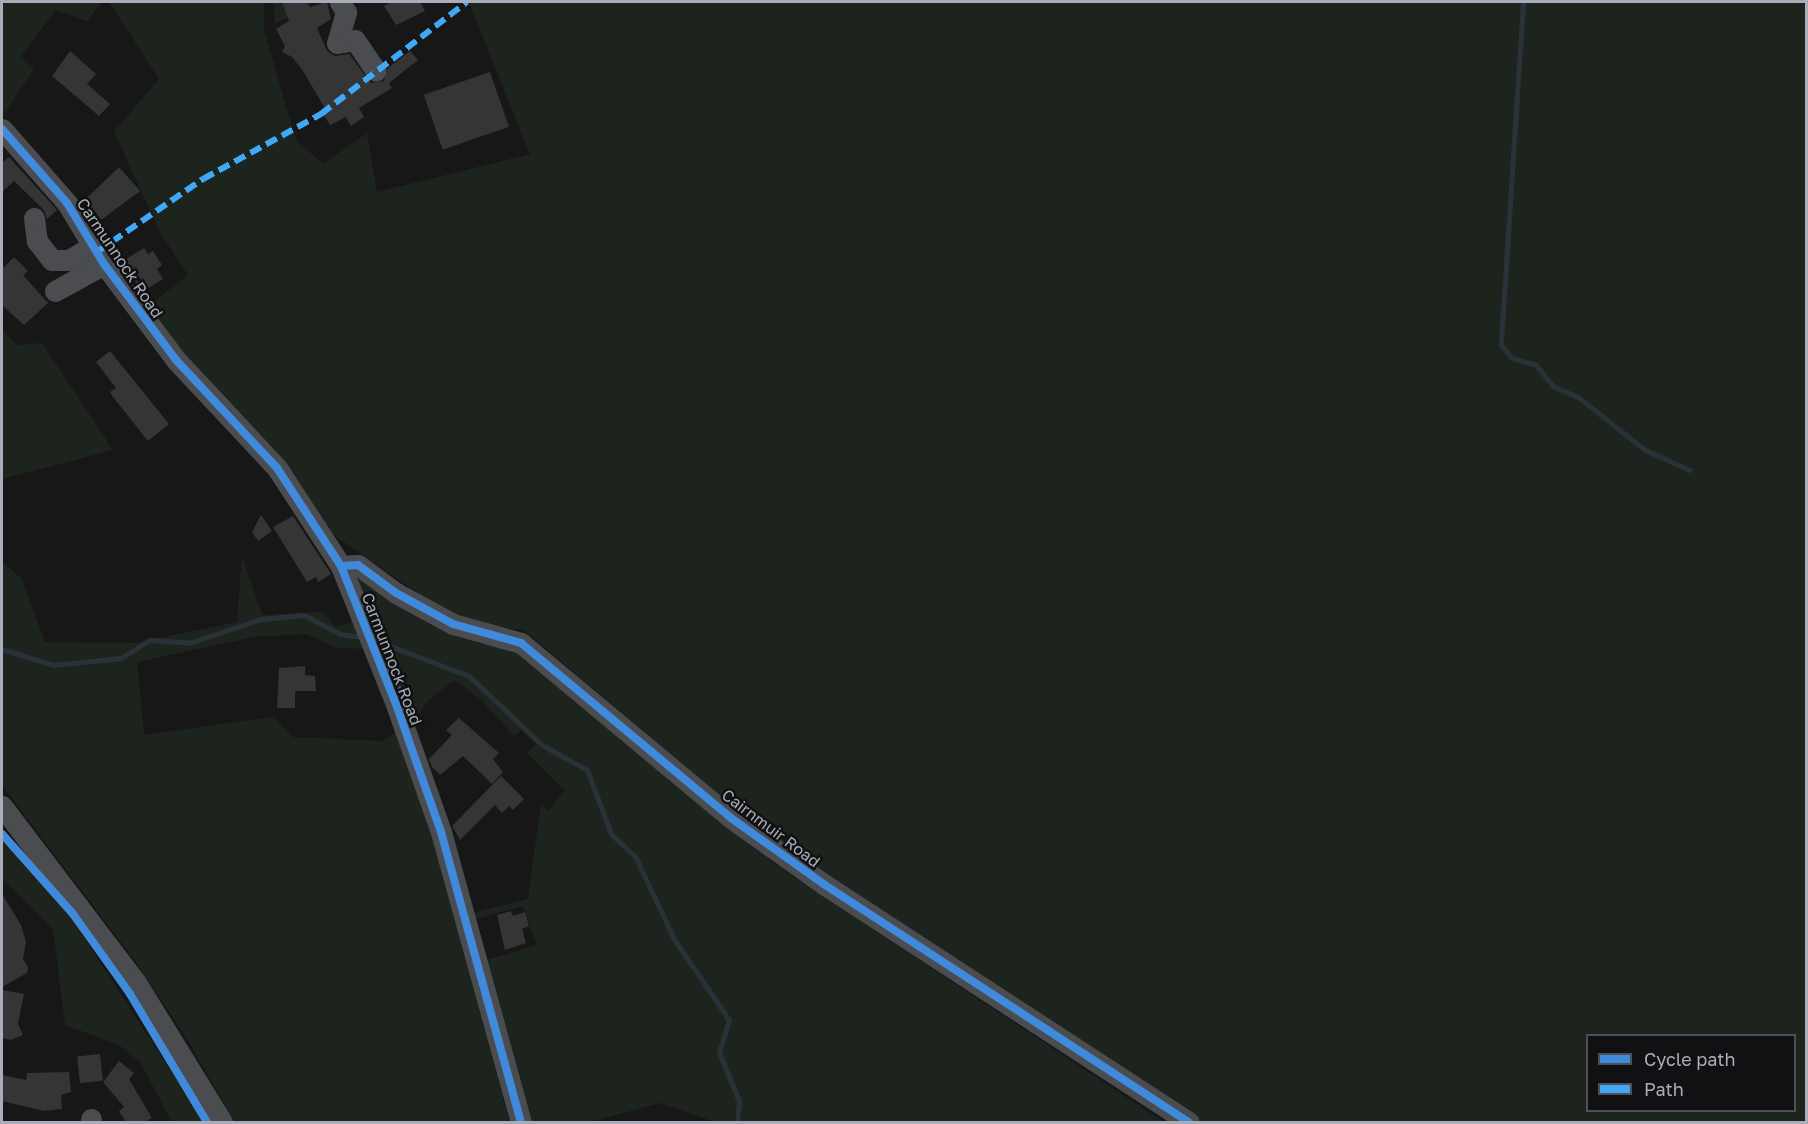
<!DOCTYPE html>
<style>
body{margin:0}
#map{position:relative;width:1808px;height:1124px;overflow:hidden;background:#171717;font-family:"Golos Text",sans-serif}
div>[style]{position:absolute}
.green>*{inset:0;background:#1d241e}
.stream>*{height:5px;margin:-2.5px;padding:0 2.5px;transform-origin:2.5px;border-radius:2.5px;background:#2a3239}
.building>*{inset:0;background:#353536;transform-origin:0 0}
.minor>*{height:21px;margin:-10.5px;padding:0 10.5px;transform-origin:10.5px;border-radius:10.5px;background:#4b4c50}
.quiet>*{height:6px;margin-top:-3px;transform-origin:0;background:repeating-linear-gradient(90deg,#3fa9f5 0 12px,transparent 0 18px)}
.cycleway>*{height:8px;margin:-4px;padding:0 4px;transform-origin:4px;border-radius:4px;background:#408adc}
span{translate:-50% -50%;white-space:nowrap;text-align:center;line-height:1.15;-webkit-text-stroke:5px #111113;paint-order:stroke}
.street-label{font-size:16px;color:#a8adb8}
.frame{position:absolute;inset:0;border:3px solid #a8adb8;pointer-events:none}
.legend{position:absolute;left:1586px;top:1034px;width:210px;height:78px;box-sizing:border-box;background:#111113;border:2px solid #4d4f55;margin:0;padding:8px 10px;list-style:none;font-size:18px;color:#a8adb8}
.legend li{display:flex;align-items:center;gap:12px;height:30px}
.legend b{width:30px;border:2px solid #4d4f55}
</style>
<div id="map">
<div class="green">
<div style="clip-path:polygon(2px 2px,102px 2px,87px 21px,56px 10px,21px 56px,34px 69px,2px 117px)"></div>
<div style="clip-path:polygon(evenodd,109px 2px,264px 2px,264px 30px,296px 140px,323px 164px,367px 133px,377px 192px,530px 154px,469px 2px,1806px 2px,1806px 1122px,1202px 1122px,776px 844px,524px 630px,496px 628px,450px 615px,328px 531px,241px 416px,144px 309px,188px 275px,161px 234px,114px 132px,159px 79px,109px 2px,1588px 1036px,1794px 1036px,1794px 1110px,1588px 1110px,1588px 1036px)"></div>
<div style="clip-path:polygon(273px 2px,316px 2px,275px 24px)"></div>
<div style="clip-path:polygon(2px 329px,16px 345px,42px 343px,113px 450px,2px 479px)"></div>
<div style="clip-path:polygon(242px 555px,262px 615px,322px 612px,335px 626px,356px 622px,367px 649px,338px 648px,306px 634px,254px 637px,137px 662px,144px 735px,273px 717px,293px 737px,382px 741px,399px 730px,431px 821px,509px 1122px,235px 1122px,187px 1039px,135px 961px,2px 785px,2px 562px,21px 578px,45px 642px,135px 643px,237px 622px)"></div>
<div style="clip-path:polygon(359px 579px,366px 579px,477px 643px,518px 651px,776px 865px,1164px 1122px,715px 1122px,660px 1103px,590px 1122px,526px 1122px,486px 960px,537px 945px,523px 906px,473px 920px,471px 913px,528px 899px,541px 803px,547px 811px,565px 791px,527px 753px,536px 744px,521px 730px,514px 736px,480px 699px,454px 680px,429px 700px,410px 725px,356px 586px)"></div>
<div style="clip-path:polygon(2px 838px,64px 907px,204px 1122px,172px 1122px,140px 1062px,119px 1045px,65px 1025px,53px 929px,2px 878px)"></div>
</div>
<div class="stream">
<div style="left:1523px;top:2px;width:344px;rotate:93.7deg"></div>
<div style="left:1501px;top:345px;width:17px;rotate:50deg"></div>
<div style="left:1512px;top:358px;width:25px;rotate:16deg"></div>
<div style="left:1536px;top:365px;width:27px;rotate:51deg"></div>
<div style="left:1553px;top:386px;width:27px;rotate:24deg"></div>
<div style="left:1578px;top:397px;width:85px;rotate:38.3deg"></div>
<div style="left:1645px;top:450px;width:49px;rotate:24deg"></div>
<div style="left:379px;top:642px;width:96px;rotate:20.7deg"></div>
<div style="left:469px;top:676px;width:100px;rotate:43.4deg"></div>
<div style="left:542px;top:745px;width:51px;rotate:29.1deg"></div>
<div style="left:587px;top:770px;width:68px;rotate:69.4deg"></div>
<div style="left:611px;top:834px;width:33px;rotate:43deg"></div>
<div style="left:635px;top:856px;width:92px;rotate:64.8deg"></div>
<div style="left:674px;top:939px;width:98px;rotate:55.8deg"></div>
<div style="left:729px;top:1020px;width:34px;rotate:107deg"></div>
<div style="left:719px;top:1052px;width:53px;rotate:67.8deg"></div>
<div style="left:739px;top:1101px;width:21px;rotate:95deg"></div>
<div style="left:2px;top:649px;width:53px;rotate:17.4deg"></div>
<div style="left:53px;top:665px;width:68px;rotate:-5.9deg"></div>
<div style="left:121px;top:658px;width:34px;rotate:-32deg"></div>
<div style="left:150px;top:640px;width:39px;rotate:4deg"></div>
<div style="left:189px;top:643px;width:76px;rotate:-18.4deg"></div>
<div style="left:261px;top:619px;width:43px;rotate:-5.3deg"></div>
<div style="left:304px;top:615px;width:40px;rotate:28deg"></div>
<div style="left:339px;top:634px;width:26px;rotate:7deg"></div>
</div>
<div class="building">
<div style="clip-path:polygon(282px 2px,306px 2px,310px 7px,327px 2px,331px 19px,317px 28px,327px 51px,335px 56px,349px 54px,371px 83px,384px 81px,388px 68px,410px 51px,418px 60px,389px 83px,392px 88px,359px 108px,364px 117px,351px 126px,346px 117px,330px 125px,322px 112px,326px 110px,303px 71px,292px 57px,282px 52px,285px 46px,276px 29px,289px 21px)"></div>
<div style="clip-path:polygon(391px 2px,420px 2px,425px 11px,396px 25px,384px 6px)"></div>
<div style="clip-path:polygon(70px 51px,96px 74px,87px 84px,110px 104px,99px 116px,52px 76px)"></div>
<div style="left:490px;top:72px;width:58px;height:70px;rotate:71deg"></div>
<div style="clip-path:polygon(9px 157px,57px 210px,47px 219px,44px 210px,14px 181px,2px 192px,2px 163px)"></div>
<div style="clip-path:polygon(119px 167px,140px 191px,101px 220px,85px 200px)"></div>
<div style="clip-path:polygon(144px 248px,148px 254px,153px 251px,162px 265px,157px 269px,163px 279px,142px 292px,123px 261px)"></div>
<div style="clip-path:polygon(14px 257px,28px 271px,23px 275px,48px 303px,24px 325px,2px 305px,2px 269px)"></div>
<div style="clip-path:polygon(110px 351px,169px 424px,148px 441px,113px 397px,110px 392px,116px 388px,96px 362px)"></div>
<div style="clip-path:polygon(261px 515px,272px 531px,258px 541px,252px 532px)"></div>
<div style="clip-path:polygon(293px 516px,331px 574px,318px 582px,316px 577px,307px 582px,273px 527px)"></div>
<div style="clip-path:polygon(305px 666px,305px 675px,315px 676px,316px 691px,295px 691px,295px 708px,277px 708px,279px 668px)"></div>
<div style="clip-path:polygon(459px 718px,499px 753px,493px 759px,503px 772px,492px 784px,463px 756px,440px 775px,432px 767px,429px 759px,452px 735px,446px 730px)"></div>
<div style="clip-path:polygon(501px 776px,524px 799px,513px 810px,509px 806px,502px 813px,495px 805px,460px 840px,452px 826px)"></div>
<div style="clip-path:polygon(2px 894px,21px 925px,26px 942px,23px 959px,28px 967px,27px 973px,2px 987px)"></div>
<div style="clip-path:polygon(511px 911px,513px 916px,525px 912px,529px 926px,522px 929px,526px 943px,505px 950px,497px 915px)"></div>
<div style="clip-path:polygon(2px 990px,24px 994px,18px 1024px,23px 1035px,11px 1040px,2px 1038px)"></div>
<div style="left:100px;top:1054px;width:27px;height:23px;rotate:84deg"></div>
<div style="clip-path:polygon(119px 1061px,134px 1073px,129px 1079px,152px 1118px,144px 1122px,126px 1122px,119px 1111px,124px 1107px,103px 1082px)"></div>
<div style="clip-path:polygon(69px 1072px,71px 1092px,61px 1095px,62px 1109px,44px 1111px,2px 1101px,2px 1075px,26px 1080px,27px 1073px)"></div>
</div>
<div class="minor">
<div style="left:340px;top:2px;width:12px;rotate:59deg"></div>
<div style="left:346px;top:12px;width:32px;rotate:106deg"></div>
<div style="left:337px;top:43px;width:18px;rotate:-9deg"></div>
<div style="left:355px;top:40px;width:37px;rotate:56deg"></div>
<div style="left:2px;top:129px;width:98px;rotate:48.7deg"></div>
<div style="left:67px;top:203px;width:71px;rotate:58.8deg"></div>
<div style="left:104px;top:264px;width:120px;rotate:53.1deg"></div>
<div style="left:176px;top:360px;width:148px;rotate:46.9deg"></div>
<div style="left:277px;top:468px;width:117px;rotate:56.9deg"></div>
<div style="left:341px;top:566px;width:152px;rotate:68.3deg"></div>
<div style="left:397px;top:707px;width:133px;rotate:70.6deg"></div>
<div style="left:441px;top:832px;width:301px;rotate:74.6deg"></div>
<div style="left:34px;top:218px;width:23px;rotate:83deg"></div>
<div style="left:37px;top:241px;width:24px;rotate:52deg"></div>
<div style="left:52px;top:260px;width:17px"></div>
<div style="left:69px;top:260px;width:27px;rotate:-31deg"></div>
<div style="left:55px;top:291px;width:56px;rotate:-28.9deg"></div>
<div style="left:341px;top:566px;width:17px;rotate:-3deg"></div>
<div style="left:358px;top:565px;width:47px;rotate:36.4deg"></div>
<div style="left:396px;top:593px;width:65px;rotate:28.5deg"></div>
<div style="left:453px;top:624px;width:71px;rotate:15.6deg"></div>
<div style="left:521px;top:643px;width:273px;rotate:39.8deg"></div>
<div style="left:731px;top:818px;width:115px;rotate:35.5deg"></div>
<div style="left:825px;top:885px;width:434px;rotate:33.1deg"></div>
<div style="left:2px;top:806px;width:220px;rotate:52.8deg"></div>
<div style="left:135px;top:981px;width:166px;rotate:58.3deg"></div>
<div style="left:91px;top:1122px;width:3px;rotate:-90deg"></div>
</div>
<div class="quiet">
<div style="left:97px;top:252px;width:129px;rotate:-34.6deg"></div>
<div style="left:203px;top:179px;width:135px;rotate:-28.8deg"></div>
<div style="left:321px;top:114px;width:184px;rotate:-37.5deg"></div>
</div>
<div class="cycleway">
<div style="left:2px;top:129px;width:98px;rotate:48.7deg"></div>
<div style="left:67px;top:203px;width:71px;rotate:58.8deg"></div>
<div style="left:104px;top:264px;width:120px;rotate:53.1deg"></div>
<div style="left:176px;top:360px;width:148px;rotate:46.9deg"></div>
<div style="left:277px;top:468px;width:117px;rotate:56.9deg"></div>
<div style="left:341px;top:566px;width:152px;rotate:68.3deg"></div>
<div style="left:397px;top:707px;width:133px;rotate:70.6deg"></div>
<div style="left:441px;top:832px;width:301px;rotate:74.6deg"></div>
<div style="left:341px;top:566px;width:17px;rotate:-3deg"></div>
<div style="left:358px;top:565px;width:47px;rotate:36.4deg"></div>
<div style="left:396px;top:593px;width:65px;rotate:28.5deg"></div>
<div style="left:453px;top:624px;width:71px;rotate:15.6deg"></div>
<div style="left:521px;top:643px;width:273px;rotate:39.8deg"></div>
<div style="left:731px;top:818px;width:115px;rotate:35.5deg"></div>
<div style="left:825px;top:885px;width:434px;rotate:33.1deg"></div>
<div style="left:2px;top:834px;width:107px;rotate:48.4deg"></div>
<div style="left:73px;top:914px;width:98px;rotate:54.5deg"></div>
<div style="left:130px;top:994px;width:149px;rotate:59deg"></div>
</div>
<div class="street-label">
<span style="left:120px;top:258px;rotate:56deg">Carmunnock Road</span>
<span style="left:392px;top:659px;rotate:69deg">Carmunnock Road</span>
<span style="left:771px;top:828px;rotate:37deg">Cairnmuir Road</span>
</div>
<div class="frame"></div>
<ul class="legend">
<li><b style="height:8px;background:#408adc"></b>Cycle path</li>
<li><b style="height:8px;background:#3fa9f5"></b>Path</li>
</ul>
</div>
